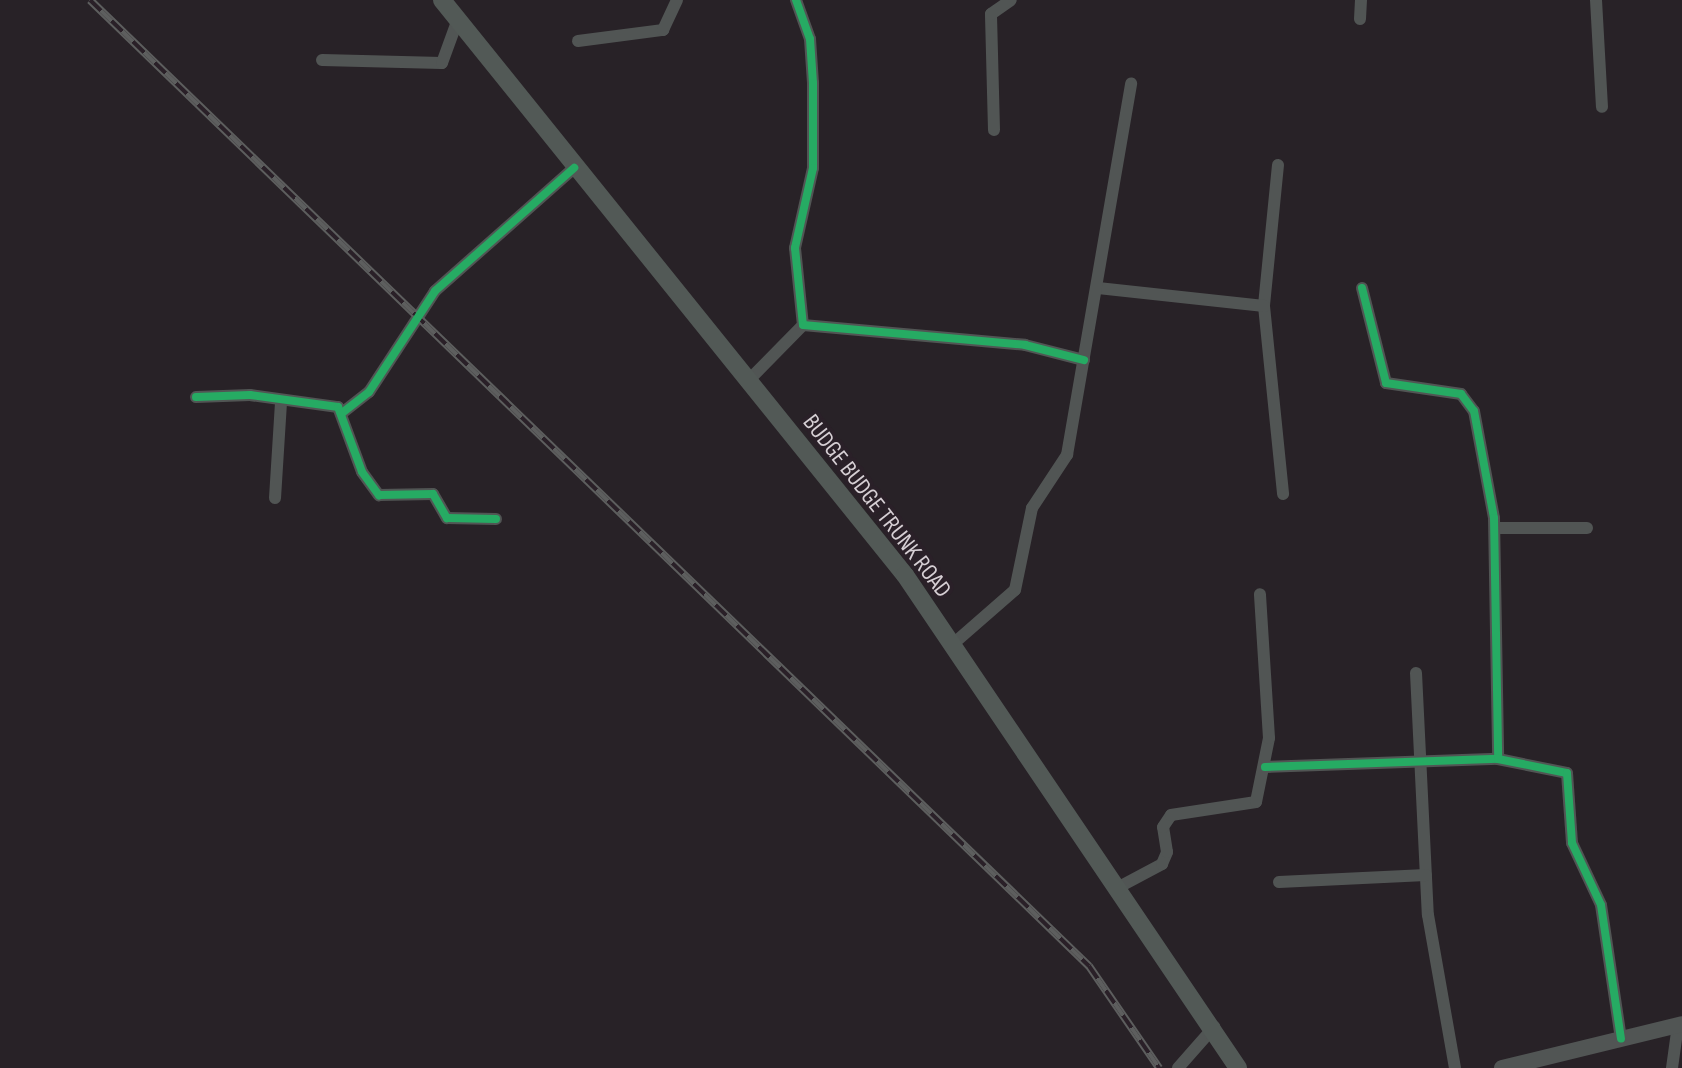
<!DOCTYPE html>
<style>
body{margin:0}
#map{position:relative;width:1682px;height:1068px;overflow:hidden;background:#282227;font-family:"Sofia Sans Condensed",sans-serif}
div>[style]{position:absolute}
.minor>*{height:12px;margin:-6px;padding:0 6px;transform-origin:6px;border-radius:6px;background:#515554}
.tertiary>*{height:16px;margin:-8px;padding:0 8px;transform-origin:8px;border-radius:8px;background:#515554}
.secondary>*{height:18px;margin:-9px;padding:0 9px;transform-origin:9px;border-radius:9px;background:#525956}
.rail>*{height:8px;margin-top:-4px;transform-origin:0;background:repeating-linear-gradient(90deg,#2a2028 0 15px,#5d5e5e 0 30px);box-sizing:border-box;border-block:2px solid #5d5e5e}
.cycleway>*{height:8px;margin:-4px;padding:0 4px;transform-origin:4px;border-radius:4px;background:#26ab63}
span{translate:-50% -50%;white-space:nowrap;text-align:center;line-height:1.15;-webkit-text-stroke:8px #2a2028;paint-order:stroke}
.street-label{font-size:24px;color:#d6cfd4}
</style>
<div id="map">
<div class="minor">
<div style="left:796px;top:0;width:41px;rotate:70.3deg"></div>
<div style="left:810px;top:39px;width:44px;rotate:86.1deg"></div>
<div style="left:813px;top:83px;width:85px;rotate:90deg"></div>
<div style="left:813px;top:168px;width:82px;rotate:102.7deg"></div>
<div style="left:795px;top:248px;width:77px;rotate:84.1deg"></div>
<div style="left:803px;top:325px;width:223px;rotate:5.1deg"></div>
<div style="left:1025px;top:345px;width:61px;rotate:14.3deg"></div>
<div style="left:1596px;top:0;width:107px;rotate:86.8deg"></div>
<div style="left:1360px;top:19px;width:19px;rotate:-87deg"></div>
<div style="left:578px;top:41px;width:86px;rotate:-7.4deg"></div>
<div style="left:663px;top:30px;width:33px;rotate:-65deg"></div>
<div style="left:322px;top:60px;width:120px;rotate:1.4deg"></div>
<div style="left:442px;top:63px;width:47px;rotate:-70deg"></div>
<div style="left:994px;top:130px;width:116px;rotate:-91.5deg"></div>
<div style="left:991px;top:14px;width:24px;rotate:-35deg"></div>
<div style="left:1278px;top:165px;width:142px;rotate:95.7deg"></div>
<div style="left:1264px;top:306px;width:189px;rotate:84.2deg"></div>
<div style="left:1098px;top:288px;width:167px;rotate:6.2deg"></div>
<div style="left:1362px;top:288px;width:98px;rotate:75.8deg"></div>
<div style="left:1386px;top:383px;width:76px;rotate:8.3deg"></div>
<div style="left:1461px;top:394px;width:21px;rotate:53deg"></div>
<div style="left:1474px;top:411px;width:109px;rotate:79.4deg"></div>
<div style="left:1494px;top:518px;width:241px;rotate:89deg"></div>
<div style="left:748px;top:381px;width:78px;rotate:-45.5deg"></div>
<div style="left:196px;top:397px;width:54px;rotate:-2.1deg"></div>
<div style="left:250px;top:395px;width:89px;rotate:7.8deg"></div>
<div style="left:338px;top:407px;width:69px;rotate:69.7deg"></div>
<div style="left:362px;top:472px;width:29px;rotate:54deg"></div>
<div style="left:379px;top:495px;width:54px;rotate:-1.1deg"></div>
<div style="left:433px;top:494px;width:28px;rotate:60deg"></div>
<div style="left:447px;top:518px;width:49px;rotate:1.2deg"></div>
<div style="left:342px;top:413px;width:34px;rotate:-38deg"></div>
<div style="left:369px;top:392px;width:121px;rotate:-56.8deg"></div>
<div style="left:435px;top:291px;width:186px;rotate:-41.5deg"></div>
<div style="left:275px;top:498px;width:96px;rotate:-86.4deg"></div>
<div style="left:1495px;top:528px;width:92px"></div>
<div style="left:953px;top:644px;width:82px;rotate:-41.1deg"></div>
<div style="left:1015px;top:590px;width:84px;rotate:-78.3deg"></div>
<div style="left:1032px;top:508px;width:64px;rotate:-56.6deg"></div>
<div style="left:1067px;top:455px;width:377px;rotate:-80.2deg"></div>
<div style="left:1416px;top:673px;width:242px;rotate:87.2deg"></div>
<div style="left:1428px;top:915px;width:155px;rotate:80deg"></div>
<div style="left:1265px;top:767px;width:233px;rotate:-2deg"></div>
<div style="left:1498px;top:759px;width:70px;rotate:11.5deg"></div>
<div style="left:1567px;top:773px;width:70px;rotate:85.9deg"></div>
<div style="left:1572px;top:843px;width:68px;rotate:64.9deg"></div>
<div style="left:1601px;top:905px;width:135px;rotate:81.5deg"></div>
<div style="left:1279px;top:882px;width:147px;rotate:-2.7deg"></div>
<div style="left:1119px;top:887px;width:49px;rotate:-28.1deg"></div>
<div style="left:1162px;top:864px;width:13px;rotate:-67deg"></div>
<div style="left:1167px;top:852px;width:25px;rotate:-99deg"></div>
<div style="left:1163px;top:827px;width:14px;rotate:-56deg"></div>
<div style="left:1171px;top:815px;width:86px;rotate:-8.7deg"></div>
<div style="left:1256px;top:802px;width:65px;rotate:-78.5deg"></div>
<div style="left:1269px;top:738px;width:144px;rotate:-93.6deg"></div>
<div style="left:1178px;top:1068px;width:55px;rotate:-48.7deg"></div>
<div style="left:1672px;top:1068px;width:43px;rotate:-82.1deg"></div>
</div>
<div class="tertiary">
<div style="left:1502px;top:1068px;width:185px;rotate:-13.7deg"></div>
</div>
<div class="secondary">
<div style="left:442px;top:0;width:738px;rotate:51.16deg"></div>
<div style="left:905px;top:575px;width:595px;rotate:55.96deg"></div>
</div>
<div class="rail">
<div style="left:90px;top:0;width:1390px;rotate:44.04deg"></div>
<div style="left:1089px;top:966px;width:124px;rotate:55.5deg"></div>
</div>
<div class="cycleway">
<div style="left:796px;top:0;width:41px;rotate:70.3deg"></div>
<div style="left:810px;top:39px;width:44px;rotate:86.1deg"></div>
<div style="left:813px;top:83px;width:85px;rotate:90deg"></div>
<div style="left:813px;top:168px;width:82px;rotate:102.7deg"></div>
<div style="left:795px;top:248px;width:77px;rotate:84.1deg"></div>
<div style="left:803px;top:325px;width:223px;rotate:5.1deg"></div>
<div style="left:1025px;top:345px;width:61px;rotate:14.3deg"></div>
<div style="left:1362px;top:288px;width:98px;rotate:75.8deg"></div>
<div style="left:1386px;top:383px;width:76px;rotate:8.3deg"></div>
<div style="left:1461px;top:394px;width:21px;rotate:53deg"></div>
<div style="left:1474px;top:411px;width:109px;rotate:79.4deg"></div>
<div style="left:1494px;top:518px;width:241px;rotate:89deg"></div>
<div style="left:196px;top:397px;width:54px;rotate:-2.1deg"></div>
<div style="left:250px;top:395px;width:89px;rotate:7.8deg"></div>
<div style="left:338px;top:407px;width:69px;rotate:69.7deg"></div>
<div style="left:362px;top:472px;width:29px;rotate:54deg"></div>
<div style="left:379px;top:495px;width:54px;rotate:-1.1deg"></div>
<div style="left:433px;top:494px;width:28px;rotate:60deg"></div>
<div style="left:447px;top:518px;width:49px;rotate:1.2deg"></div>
<div style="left:342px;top:413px;width:34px;rotate:-38deg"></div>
<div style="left:369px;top:392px;width:121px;rotate:-56.8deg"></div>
<div style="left:435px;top:291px;width:186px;rotate:-41.5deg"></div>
<div style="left:1265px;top:767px;width:233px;rotate:-2deg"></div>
<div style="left:1498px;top:759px;width:70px;rotate:11.5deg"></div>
<div style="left:1567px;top:773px;width:70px;rotate:85.9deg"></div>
<div style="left:1572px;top:843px;width:68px;rotate:64.9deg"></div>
<div style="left:1601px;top:905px;width:135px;rotate:81.5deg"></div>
</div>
<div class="street-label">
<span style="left:877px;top:506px;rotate:52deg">BUDGE BUDGE TRUNK ROAD</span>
</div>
</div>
